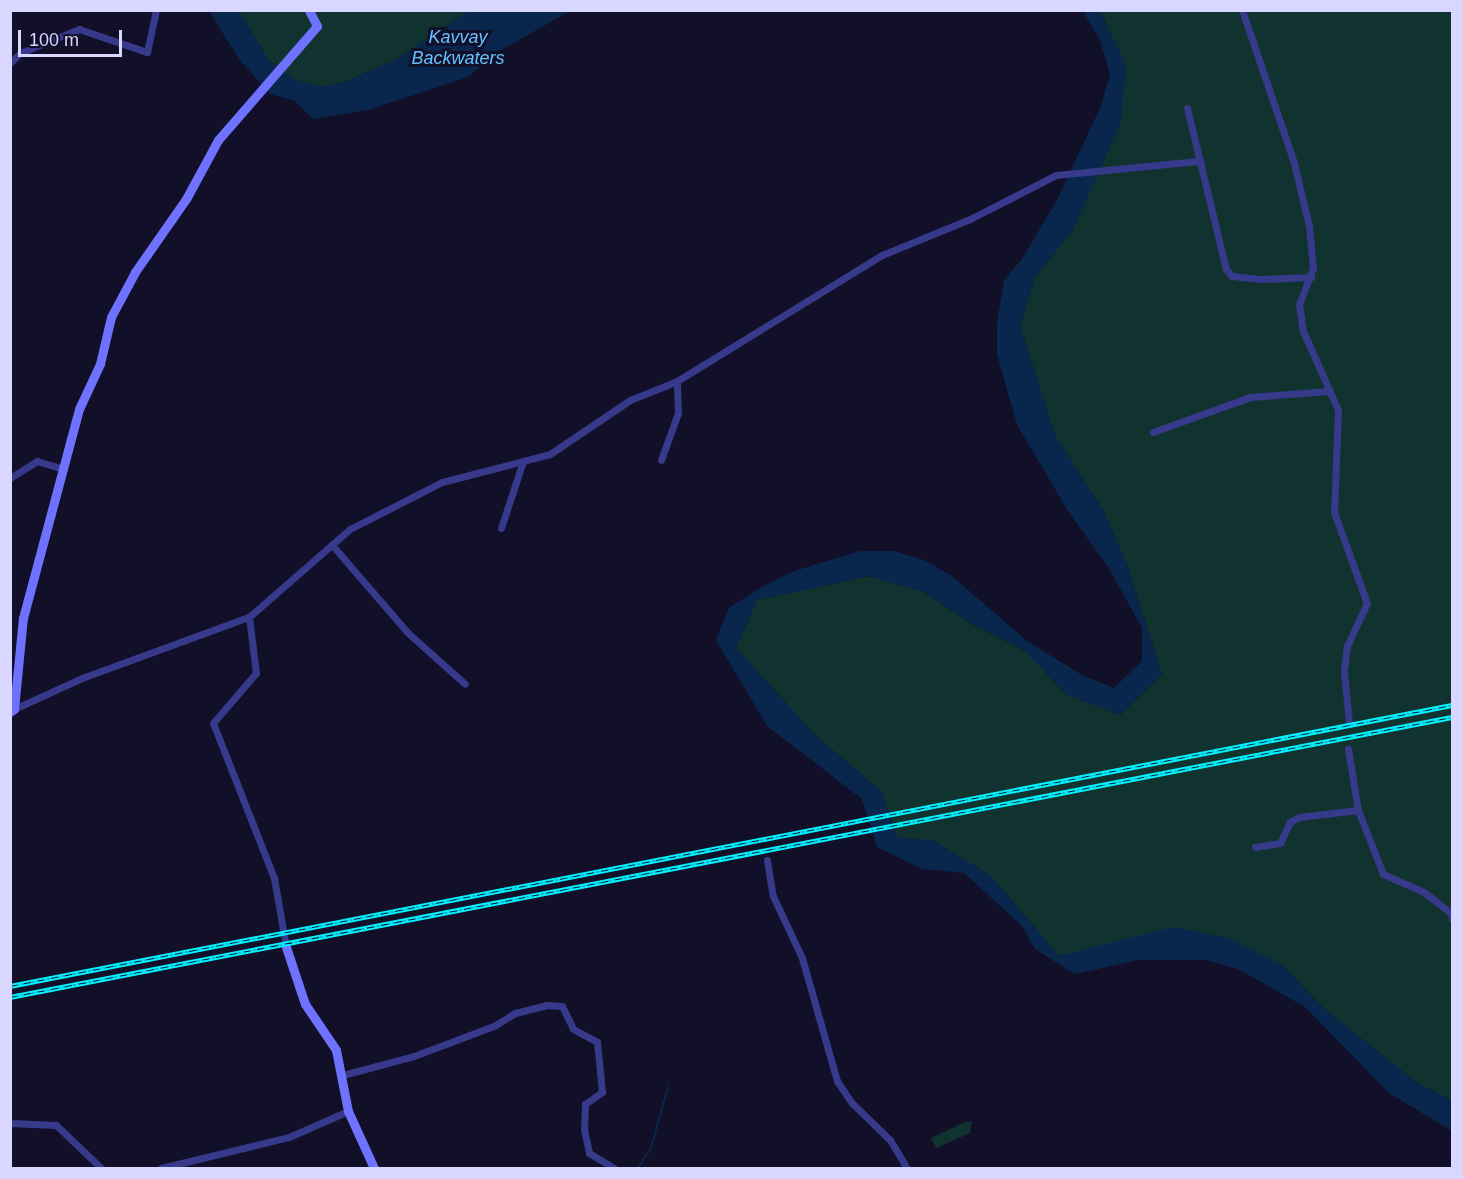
<!DOCTYPE html>
<style>
body{margin:0}
#map{position:relative;width:1463px;height:1179px;overflow:hidden;background:#120f29;font-family:Arial,sans-serif}
div>[style]{position:absolute}
.green>*{inset:0;background:#113330}
.water>*{inset:0;background:#09264d}
.stream>*{height:2px;margin:-1px;padding:0 1px;transform-origin:1px;border-radius:1px;background:#09264d}
.street>*{height:7px;margin:-3.5px;padding:0 3.5px;transform-origin:3.5px;border-radius:3.5px;background:#37398b}
.secondary>*{height:9px;margin:-4.5px;padding:0 4.5px;transform-origin:4.5px;border-radius:4.5px;background:#6e72ff}
.rail>*{height:4.5px;margin-top:-2.25px;transform-origin:0;background:repeating-linear-gradient(90deg,#120f29 0 7px,#03f4ff 0 14px);box-sizing:border-box;border-block:2px solid #03f4ff}
span{translate:-50% -50%;white-space:nowrap;text-align:center;line-height:1.15;-webkit-text-stroke:6px #120f29;paint-order:stroke}
.water-label{font-size:18px;color:#65c0ff;font-style:italic}
.frame{position:absolute;inset:0;border:12px solid #d9d7ff;pointer-events:none}
.scale{position:absolute;left:18px;top:30px;width:104px;height:27px;box-sizing:border-box;border:3px solid #d9d7ff;border-top:0;padding-left:8px;font-size:18px;line-height:21px;white-space:nowrap;color:#d9d7ff;-webkit-text-stroke:4px #120f29;paint-order:stroke}
</style>
<div id="map">
<div class="green">
<div style="clip-path:polygon(239px 11px,469px 11px,397px 59px,345px 82px,320px 87px,295px 80px,269px 61px)"></div>
<div style="clip-path:polygon(1100px 11px,1452px 11px,1452px 1101px,1416px 1082px,1322px 1007px,1282px 965px,1116px 944px,1059px 956px,991px 876px,934px 841px,897px 837px,882px 792px,816px 736px,736px 648px,757px 600px,870px 576px,924px 592px,972px 624px,1025px 651px,1066px 694px,1120px 715px,1162px 674px,1127px 565px,1104px 512px,1055px 435px,1020px 326px,1035px 277px,1073px 230px,1094px 175px,1126px 66px)"></div>
<div style="clip-path:polygon(965px 1122px,972px 1122px,970px 1133px,936px 1148px,931px 1138px)"></div>
</div>
<div class="water">
<div style="clip-path:polygon(209px 11px,239px 11px,269px 61px,295px 80px,320px 87px,345px 82px,397px 59px,469px 11px,570px 11px,496px 53px,468px 77px,368px 110px,313px 119px,295px 101px,270px 94px,239px 59px)"></div>
<div style="clip-path:polygon(1083px 11px,1100px 11px,1126px 66px,1121px 122px,1073px 230px,1035px 277px,1020px 326px,1055px 435px,1104px 512px,1127px 565px,1162px 674px,1120px 715px,1066px 694px,1025px 651px,972px 624px,924px 592px,870px 576px,757px 600px,736px 648px,816px 736px,882px 792px,897px 837px,934px 841px,991px 876px,1059px 956px,1173px 927px,1228px 938px,1282px 965px,1322px 1007px,1416px 1082px,1452px 1101px,1452px 1131px,1389px 1093px,1305px 1007px,1238px 969px,1206px 960px,1138px 960px,1075px 974px,1035px 949px,1021px 925px,964px 873px,922px 869px,877px 847px,862px 799px,767px 726px,716px 640px,729px 608px,760px 588px,794px 571px,860px 551px,893px 551px,924px 560px,952px 576px,1027px 641px,1082px 675px,1114px 688px,1142px 661px,1142px 628px,1108px 567px,1068px 511px,1017px 425px,997px 354px,997px 322px,1004px 280px,1022px 259px,1057px 200px,1101px 106px,1110px 74px,1100px 40px)"></div>
</div>
<div class="stream">
<div style="left:638px;top:1168px;width:24px;rotate:-57deg"></div>
<div style="left:651px;top:1148px;width:63px;rotate:-74.4deg"></div>
</div>
<div class="street">
<div style="left:1242px;top:10px;width:162px;rotate:71.2deg"></div>
<div style="left:1294px;top:163px;width:65px;rotate:76.6deg"></div>
<div style="left:1309px;top:226px;width:42px;rotate:84.6deg"></div>
<div style="left:1313px;top:268px;width:39px;rotate:111deg"></div>
<div style="left:1299px;top:304px;width:27px;rotate:82deg"></div>
<div style="left:1303px;top:331px;width:86px;rotate:66.1deg"></div>
<div style="left:1338px;top:410px;width:102px;rotate:92.2deg"></div>
<div style="left:1334px;top:512px;width:97px;rotate:70.1deg"></div>
<div style="left:1367px;top:603px;width:47px;rotate:114.9deg"></div>
<div style="left:1347px;top:646px;width:26px;rotate:97deg"></div>
<div style="left:1344px;top:672px;width:51px;rotate:84.4deg"></div>
<div style="left:10px;top:63px;width:14px;rotate:-45deg"></div>
<div style="left:20px;top:53px;width:64px;rotate:-22.1deg"></div>
<div style="left:79px;top:29px;width:72px;rotate:18.7deg"></div>
<div style="left:147px;top:52px;width:43px;rotate:-77.9deg"></div>
<div style="left:1187px;top:108px;width:166px;rotate:76.4deg"></div>
<div style="left:1226px;top:269px;width:9px;rotate:49deg"></div>
<div style="left:1232px;top:276px;width:30px;rotate:6deg"></div>
<div style="left:1262px;top:279px;width:49px;rotate:-2.3deg"></div>
<div style="left:1153px;top:432px;width:103px;rotate:-19.8deg"></div>
<div style="left:1250px;top:397px;width:80px;rotate:-4.3deg"></div>
<div style="left:661px;top:460px;width:50px;rotate:-70.1deg"></div>
<div style="left:678px;top:413px;width:32px;rotate:-92deg"></div>
<div style="left:677px;top:381px;width:241px;rotate:-31.6deg"></div>
<div style="left:882px;top:255px;width:97px;rotate:-22.3deg"></div>
<div style="left:972px;top:218px;width:94px;rotate:-27.1deg"></div>
<div style="left:1056px;top:175px;width:145px;rotate:-5.6deg"></div>
<div style="left:10px;top:478px;width:32px;rotate:-32deg"></div>
<div style="left:37px;top:461px;width:27px;rotate:17deg"></div>
<div style="left:501px;top:528px;width:71px;rotate:-71.8deg"></div>
<div style="left:332px;top:545px;width:116px;rotate:49.2deg"></div>
<div style="left:408px;top:633px;width:76px;rotate:41.8deg"></div>
<div style="left:249px;top:617px;width:56px;rotate:82.9deg"></div>
<div style="left:256px;top:673px;width:66px;rotate:130.7deg"></div>
<div style="left:213px;top:723px;width:167px;rotate:68.5deg"></div>
<div style="left:274px;top:878px;width:70px;rotate:80.1deg"></div>
<div style="left:14px;top:709px;width:75px;rotate:-24.5deg"></div>
<div style="left:82px;top:678px;width:178px;rotate:-20.1deg"></div>
<div style="left:249px;top:617px;width:134px;rotate:-41.1deg"></div>
<div style="left:350px;top:529px;width:103px;rotate:-27.1deg"></div>
<div style="left:442px;top:482px;width:112px;rotate:-14.5deg"></div>
<div style="left:550px;top:454px;width:97px;rotate:-34deg"></div>
<div style="left:630px;top:400px;width:51px;rotate:-22deg"></div>
<div style="left:1348px;top:749px;width:62px;rotate:80.7deg"></div>
<div style="left:1358px;top:810px;width:69px;rotate:68.7deg"></div>
<div style="left:1383px;top:874px;width:45px;rotate:23.7deg"></div>
<div style="left:1424px;top:892px;width:34px;rotate:38deg"></div>
<div style="left:1451px;top:913px;width:6px;rotate:81deg"></div>
<div style="left:1255px;top:847px;width:25px;rotate:-9deg"></div>
<div style="left:1280px;top:843px;width:23px;rotate:-65deg"></div>
<div style="left:1290px;top:822px;width:10px;rotate:-29deg"></div>
<div style="left:1299px;top:817px;width:59px;rotate:-6.8deg"></div>
<div style="left:767px;top:860px;width:36px;rotate:81deg"></div>
<div style="left:773px;top:896px;width:68px;rotate:64.9deg"></div>
<div style="left:802px;top:958px;width:128px;rotate:74.1deg"></div>
<div style="left:837px;top:1081px;width:27px;rotate:56deg"></div>
<div style="left:852px;top:1103px;width:53px;rotate:44.2deg"></div>
<div style="left:890px;top:1140px;width:33px;rotate:59deg"></div>
<div style="left:343px;top:1075px;width:73px;rotate:-15deg"></div>
<div style="left:414px;top:1056px;width:85px;rotate:-20.6deg"></div>
<div style="left:494px;top:1026px;width:25px;rotate:-32deg"></div>
<div style="left:515px;top:1013px;width:32px;rotate:-14deg"></div>
<div style="left:546px;top:1005px;width:16px;rotate:4deg"></div>
<div style="left:562px;top:1006px;width:25px;rotate:64deg"></div>
<div style="left:573px;top:1029px;width:27px;rotate:28deg"></div>
<div style="left:597px;top:1042px;width:50px;rotate:84.3deg"></div>
<div style="left:602px;top:1092px;width:21px;rotate:145deg"></div>
<div style="left:585px;top:1104px;width:25px;rotate:92deg"></div>
<div style="left:584px;top:1129px;width:25px;rotate:78deg"></div>
<div style="left:589px;top:1153px;width:29px;rotate:31deg"></div>
<div style="left:10px;top:1123px;width:46px;rotate:2.5deg"></div>
<div style="left:56px;top:1125px;width:62px;rotate:43.7deg"></div>
<div style="left:161px;top:1168px;width:132px;rotate:-13.6deg"></div>
<div style="left:289px;top:1137px;width:64px;rotate:-23.8deg"></div>
</div>
<div class="secondary">
<div style="left:10px;top:712px;width:5px;rotate:-37deg"></div>
<div style="left:14px;top:709px;width:91px;rotate:-84.4deg"></div>
<div style="left:23px;top:618px;width:216px;rotate:-75deg"></div>
<div style="left:79px;top:409px;width:50px;rotate:-65deg"></div>
<div style="left:100px;top:364px;width:48px;rotate:-76.8deg"></div>
<div style="left:111px;top:317px;width:51px;rotate:-61.9deg"></div>
<div style="left:135px;top:272px;width:89px;rotate:-55.1deg"></div>
<div style="left:186px;top:199px;width:67px;rotate:-61.5deg"></div>
<div style="left:218px;top:140px;width:151px;rotate:-49deg"></div>
<div style="left:317px;top:26px;width:18px;rotate:-117deg"></div>
<div style="left:286px;top:947px;width:60px;rotate:71.6deg"></div>
<div style="left:305px;top:1004px;width:55px;rotate:56deg"></div>
<div style="left:336px;top:1050px;width:62px;rotate:78.9deg"></div>
<div style="left:348px;top:1111px;width:63px;rotate:65.5deg"></div>
</div>
<div class="rail">
<div style="left:10px;top:986px;width:1469px;rotate:-11.03deg"></div>
<div style="left:10px;top:997px;width:1469px;rotate:-10.99deg"></div>
</div>
<div class="water-label">
<span style="left:458px;top:48px">Kavvay<br>Backwaters</span>
</div>
<div class="frame"></div>
<div class="scale">100 m</div>
</div>
